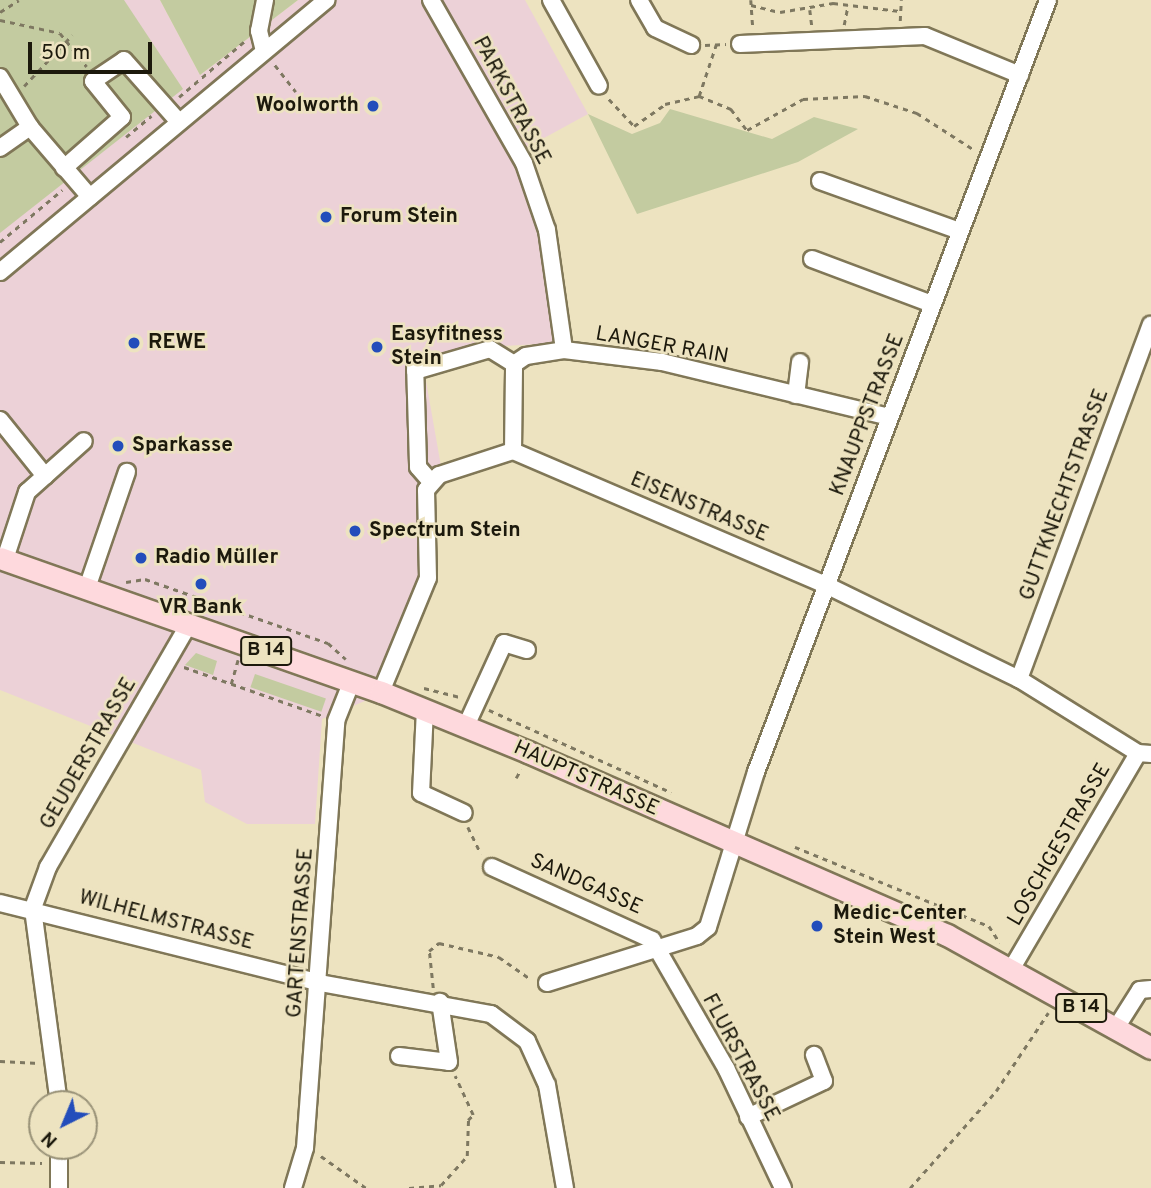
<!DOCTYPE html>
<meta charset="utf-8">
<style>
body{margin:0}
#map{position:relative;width:1151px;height:1188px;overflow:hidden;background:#ede3c0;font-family:Overpass,sans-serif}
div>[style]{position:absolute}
.commercial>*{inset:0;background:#ecd1d7}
.green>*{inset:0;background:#c3cba0;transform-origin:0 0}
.path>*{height:2.5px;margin-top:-1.25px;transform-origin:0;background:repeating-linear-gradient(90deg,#7e7861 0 5px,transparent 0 10px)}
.roads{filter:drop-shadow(2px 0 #807757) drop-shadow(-2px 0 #807757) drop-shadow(0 2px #807757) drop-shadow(0 -2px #807757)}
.minor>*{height:16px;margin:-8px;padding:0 8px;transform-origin:8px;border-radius:8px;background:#fff}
.major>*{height:21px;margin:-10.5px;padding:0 10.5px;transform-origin:10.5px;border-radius:10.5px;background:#fed9dd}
.dots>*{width:19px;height:19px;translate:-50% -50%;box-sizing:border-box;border:4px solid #ede3c0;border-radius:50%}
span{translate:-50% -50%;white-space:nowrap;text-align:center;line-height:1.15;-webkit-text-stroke:5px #ede3c0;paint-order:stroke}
.shield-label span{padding:2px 5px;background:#ede3c0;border:2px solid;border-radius:5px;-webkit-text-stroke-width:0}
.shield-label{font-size:19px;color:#1c190c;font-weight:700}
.street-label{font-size:21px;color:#1c190c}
.poi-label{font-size:21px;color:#1c190c;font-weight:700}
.right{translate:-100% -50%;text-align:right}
.left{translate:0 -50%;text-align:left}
.north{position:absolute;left:28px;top:1090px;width:70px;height:70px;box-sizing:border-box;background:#ede3c0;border:2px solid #999278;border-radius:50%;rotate:223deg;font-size:19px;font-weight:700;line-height:28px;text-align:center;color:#1c190c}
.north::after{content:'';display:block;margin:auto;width:24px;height:32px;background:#234dbb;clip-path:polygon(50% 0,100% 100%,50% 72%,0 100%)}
.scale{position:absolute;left:28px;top:42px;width:124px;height:32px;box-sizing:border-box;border:4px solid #1c190c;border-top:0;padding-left:9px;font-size:21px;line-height:24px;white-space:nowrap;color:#1c190c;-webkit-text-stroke:5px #ede3c0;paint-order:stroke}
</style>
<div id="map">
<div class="commercial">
<div style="clip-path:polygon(0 0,160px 0,200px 75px,298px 0,525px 0,588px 114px,524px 149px,557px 343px,485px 347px,423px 364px,442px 472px,426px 494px,427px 587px,379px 695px,322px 719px,315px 824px,247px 824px,205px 802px,201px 770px,0 690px)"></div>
</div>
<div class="green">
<div style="clip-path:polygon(0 0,124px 0,183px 89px,0 233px)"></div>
<div style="clip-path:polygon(160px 0,298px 0,200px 75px)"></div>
<div style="clip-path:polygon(670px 109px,772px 139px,814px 117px,858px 129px,798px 162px,637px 214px,588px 114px,632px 134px,660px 123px)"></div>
<div style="clip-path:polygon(196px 653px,217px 661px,213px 675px,185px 665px)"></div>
<div style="left:255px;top:674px;width:75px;height:14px;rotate:19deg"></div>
</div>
<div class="path">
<div style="left:751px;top:0;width:28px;rotate:86deg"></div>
<div style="left:751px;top:5px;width:30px;rotate:14deg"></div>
<div style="left:780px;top:12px;width:54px;rotate:-9.6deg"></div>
<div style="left:833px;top:3px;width:67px;rotate:6.8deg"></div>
<div style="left:810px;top:10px;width:17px;rotate:83deg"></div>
<div style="left:0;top:12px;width:22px;rotate:-32deg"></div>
<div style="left:0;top:20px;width:61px;rotate:12.2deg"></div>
<div style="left:60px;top:33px;width:43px;rotate:51.5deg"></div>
<div style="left:900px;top:21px;width:21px;rotate:-87deg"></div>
<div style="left:844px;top:25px;width:20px;rotate:-79deg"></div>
<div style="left:705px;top:45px;width:21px;rotate:-3deg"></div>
<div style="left:275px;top:65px;width:34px;rotate:52deg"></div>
<div style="left:24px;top:86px;width:70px;rotate:-46.7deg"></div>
<div style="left:699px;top:96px;width:54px;rotate:-71.6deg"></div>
<div style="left:179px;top:97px;width:88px;rotate:-40.4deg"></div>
<div style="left:609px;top:99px;width:37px;rotate:47deg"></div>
<div style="left:634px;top:126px;width:38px;rotate:-35deg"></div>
<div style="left:665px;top:104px;width:35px;rotate:-13deg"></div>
<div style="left:699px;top:96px;width:35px;rotate:22deg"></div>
<div style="left:731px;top:109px;width:26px;rotate:53deg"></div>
<div style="left:747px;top:130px;width:64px;rotate:-29deg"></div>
<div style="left:803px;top:99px;width:62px;rotate:-2.8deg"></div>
<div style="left:865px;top:96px;width:55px;rotate:18.1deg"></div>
<div style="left:917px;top:113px;width:67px;rotate:32.7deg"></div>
<div style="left:126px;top:137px;width:33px;rotate:-40deg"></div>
<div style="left:0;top:242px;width:81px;rotate:-40deg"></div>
<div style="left:126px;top:582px;width:19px;rotate:-9deg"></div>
<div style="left:145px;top:579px;width:194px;rotate:19.3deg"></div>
<div style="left:328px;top:643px;width:24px;rotate:42deg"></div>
<div style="left:184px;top:667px;width:147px;rotate:19.4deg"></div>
<div style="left:231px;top:684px;width:25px;rotate:-74deg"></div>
<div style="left:424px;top:688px;width:38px;rotate:14deg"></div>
<div style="left:489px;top:710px;width:200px;rotate:24.3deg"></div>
<div style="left:516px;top:778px;width:10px;rotate:-61deg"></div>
<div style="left:468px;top:827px;width:30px;rotate:64deg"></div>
<div style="left:795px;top:847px;width:209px;rotate:22.2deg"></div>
<div style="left:989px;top:926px;width:20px;rotate:57deg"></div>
<div style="left:433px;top:988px;width:37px;rotate:-96deg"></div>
<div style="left:429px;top:951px;width:13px;rotate:-39deg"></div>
<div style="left:439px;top:943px;width:62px;rotate:13.1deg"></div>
<div style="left:499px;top:957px;width:39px;rotate:35deg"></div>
<div style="left:0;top:1061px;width:39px;rotate:3deg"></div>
<div style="left:321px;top:1156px;width:55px;rotate:35.4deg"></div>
<div style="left:0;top:1162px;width:42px;rotate:1.4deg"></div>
<div style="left:409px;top:1188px;width:32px;rotate:-5deg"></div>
<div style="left:441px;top:1185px;width:39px;rotate:-48deg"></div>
<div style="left:467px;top:1156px;width:36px;rotate:-88deg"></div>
<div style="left:468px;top:1120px;width:7px;rotate:-45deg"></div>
<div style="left:473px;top:1115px;width:43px;rotate:-114.8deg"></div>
<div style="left:910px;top:1188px;width:130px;rotate:-48.4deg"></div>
<div style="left:996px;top:1091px;width:94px;rotate:-56.3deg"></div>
</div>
<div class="roads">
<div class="minor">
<div style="left:431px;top:0;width:188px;rotate:60.3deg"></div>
<div style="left:524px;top:163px;width:71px;rotate:71.1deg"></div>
<div style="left:547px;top:230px;width:121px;rotate:81.9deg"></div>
<div style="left:551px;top:0;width:98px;rotate:60.8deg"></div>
<div style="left:639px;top:0;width:32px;rotate:60deg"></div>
<div style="left:655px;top:28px;width:40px;rotate:25deg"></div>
<div style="left:740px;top:44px;width:185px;rotate:-2.5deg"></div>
<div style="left:925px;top:36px;width:103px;rotate:22.3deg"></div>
<div style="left:264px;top:51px;width:21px;rotate:-104deg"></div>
<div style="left:259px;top:31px;width:32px;rotate:-79deg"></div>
<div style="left:0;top:77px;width:58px;rotate:59deg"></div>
<div style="left:0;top:148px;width:37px;rotate:-35deg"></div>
<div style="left:30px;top:127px;width:92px;rotate:49.4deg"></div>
<div style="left:64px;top:168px;width:77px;rotate:-41.3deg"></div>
<div style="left:122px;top:117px;width:46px;rotate:-128.9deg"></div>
<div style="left:93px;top:81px;width:37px;rotate:-34deg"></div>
<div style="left:124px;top:60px;width:83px;rotate:48.4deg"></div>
<div style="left:820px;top:181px;width:149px;rotate:19.7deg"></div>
<div style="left:812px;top:259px;width:128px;rotate:20.6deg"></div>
<div style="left:0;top:272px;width:425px;rotate:-39.8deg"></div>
<div style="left:415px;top:363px;width:104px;rotate:88.3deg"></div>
<div style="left:418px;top:467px;width:20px;rotate:49deg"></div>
<div style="left:415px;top:371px;width:78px;rotate:-16.3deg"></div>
<div style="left:490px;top:349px;width:28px;rotate:32deg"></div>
<div style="left:796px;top:395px;width:33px;rotate:-83deg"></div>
<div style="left:0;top:420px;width:72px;rotate:51.2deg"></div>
<div style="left:513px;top:451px;width:87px;rotate:-89.3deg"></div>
<div style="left:514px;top:364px;width:14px;rotate:-34deg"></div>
<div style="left:526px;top:356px;width:38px;rotate:-9deg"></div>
<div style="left:564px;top:350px;width:99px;rotate:7deg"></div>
<div style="left:662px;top:362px;width:234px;rotate:13.6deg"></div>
<div style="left:5px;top:559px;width:71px;rotate:-71.8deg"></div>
<div style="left:27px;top:492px;width:76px;rotate:-41.8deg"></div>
<div style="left:87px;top:588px;width:123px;rotate:-71deg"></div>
<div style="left:1019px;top:679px;width:378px;rotate:-69.6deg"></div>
<div style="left:381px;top:692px;width:123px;rotate:-67.6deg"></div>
<div style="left:428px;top:578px;width:88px;rotate:-91.3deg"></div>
<div style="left:426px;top:490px;width:20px;rotate:-49deg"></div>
<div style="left:439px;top:475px;width:78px;rotate:-18deg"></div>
<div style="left:513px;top:451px;width:340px;rotate:23.2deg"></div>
<div style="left:826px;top:585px;width:215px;rotate:26deg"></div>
<div style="left:1019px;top:679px;width:140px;rotate:31.9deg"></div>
<div style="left:1138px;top:753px;width:13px;rotate:4deg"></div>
<div style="left:425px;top:709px;width:84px;rotate:92.7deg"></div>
<div style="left:421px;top:793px;width:47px;rotate:24.9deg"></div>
<div style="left:466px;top:726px;width:91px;rotate:-65.4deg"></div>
<div style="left:504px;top:643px;width:24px;rotate:17deg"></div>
<div style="left:492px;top:867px;width:176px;rotate:24.5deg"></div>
<div style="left:652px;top:940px;width:148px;rotate:60deg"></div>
<div style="left:726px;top:1068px;width:133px;rotate:64.6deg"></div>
<div style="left:0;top:903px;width:330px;rotate:14deg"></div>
<div style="left:320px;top:983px;width:174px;rotate:10.3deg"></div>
<div style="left:491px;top:1014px;width:45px;rotate:36.9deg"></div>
<div style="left:527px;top:1041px;width:48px;rotate:65.6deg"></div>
<div style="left:547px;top:1085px;width:105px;rotate:80.1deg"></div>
<div style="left:1012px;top:968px;width:249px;rotate:-59.6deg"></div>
<div style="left:547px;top:983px;width:157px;rotate:-17.4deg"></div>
<div style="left:697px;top:936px;width:14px;rotate:-39deg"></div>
<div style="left:708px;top:927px;width:162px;rotate:-72.8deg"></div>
<div style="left:756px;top:772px;width:825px;rotate:-69.28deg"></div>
<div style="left:1116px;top:1028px;width:45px;rotate:-57.7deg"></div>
<div style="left:1140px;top:990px;width:11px;rotate:-5deg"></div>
<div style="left:399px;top:1056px;width:50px;rotate:6.8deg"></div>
<div style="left:449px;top:1062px;width:61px;rotate:-98.5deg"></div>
<div style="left:59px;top:1104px;width:198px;rotate:-97.6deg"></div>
<div style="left:33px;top:908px;width:44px;rotate:-69.9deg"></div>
<div style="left:48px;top:867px;width:281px;rotate:-59.9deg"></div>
<div style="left:748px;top:1117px;width:84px;rotate:-25.3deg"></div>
<div style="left:824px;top:1081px;width:28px;rotate:-111deg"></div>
<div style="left:59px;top:1188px;width:42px;rotate:-90deg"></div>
<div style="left:293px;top:1188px;width:42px;rotate:-73.3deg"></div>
<div style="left:305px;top:1148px;width:428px;rotate:-85.8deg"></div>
<div style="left:336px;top:721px;width:43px;rotate:-68.2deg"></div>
</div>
<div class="major">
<div style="left:0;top:558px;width:404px;rotate:19.4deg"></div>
<div style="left:381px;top:692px;width:159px;rotate:22.2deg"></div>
<div style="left:528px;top:752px;width:457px;rotate:23.6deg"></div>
<div style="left:947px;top:935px;width:233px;rotate:29deg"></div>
</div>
</div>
<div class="dots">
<div style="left:373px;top:106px;background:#234dbb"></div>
<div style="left:326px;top:217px;background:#234dbb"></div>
<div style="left:134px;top:343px;background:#234dbb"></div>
<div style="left:377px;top:347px;background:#234dbb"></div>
<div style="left:118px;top:446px;background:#234dbb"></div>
<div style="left:355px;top:531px;background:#234dbb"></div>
<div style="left:141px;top:558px;background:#234dbb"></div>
<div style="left:201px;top:584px;background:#234dbb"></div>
<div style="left:817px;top:926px;background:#234dbb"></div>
</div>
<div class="shield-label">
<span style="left:266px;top:651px">B 14</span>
<span style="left:1081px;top:1008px">B 14</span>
</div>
<div class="street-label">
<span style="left:511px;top:101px;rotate:62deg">PARKSTRASSE</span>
<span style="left:662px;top:346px;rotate:10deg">LANGER RAIN</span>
<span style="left:868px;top:415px;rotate:-69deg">KNAUPPSTRASSE</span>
<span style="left:1065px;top:495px;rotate:-70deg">GUTTKNECHTSTRASSE</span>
<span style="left:699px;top:508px;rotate:23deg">EISENSTRASSE</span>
<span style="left:89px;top:754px;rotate:-60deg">GEUDERSTRASSE</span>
<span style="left:586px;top:779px;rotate:24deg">HAUPTSTRASSE</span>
<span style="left:1060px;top:845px;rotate:-60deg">LOSCHGESTRASSE</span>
<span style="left:586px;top:885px;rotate:24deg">SANDGASSE</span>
<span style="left:166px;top:921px;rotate:15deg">WILHELMSTRASSE</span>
<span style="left:301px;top:933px;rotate:-86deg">GARTENSTRASSE</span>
<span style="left:740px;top:1058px;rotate:62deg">FLURSTRASSE</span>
</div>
<div class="poi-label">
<span class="right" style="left:359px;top:106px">Woolworth</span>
<span class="left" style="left:340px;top:217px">Forum Stein</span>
<span class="left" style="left:391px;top:347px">Easyfitness<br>Stein</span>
<span class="left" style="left:148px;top:343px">REWE</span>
<span class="left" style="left:132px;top:446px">Sparkasse</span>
<span class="left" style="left:369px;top:531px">Spectrum Stein</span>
<span class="left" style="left:155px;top:558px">Radio Müller</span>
<span style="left:201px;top:608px">VR Bank</span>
<span class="left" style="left:833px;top:926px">Medic-Center<br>Stein West</span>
</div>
<div class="north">N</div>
<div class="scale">50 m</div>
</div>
